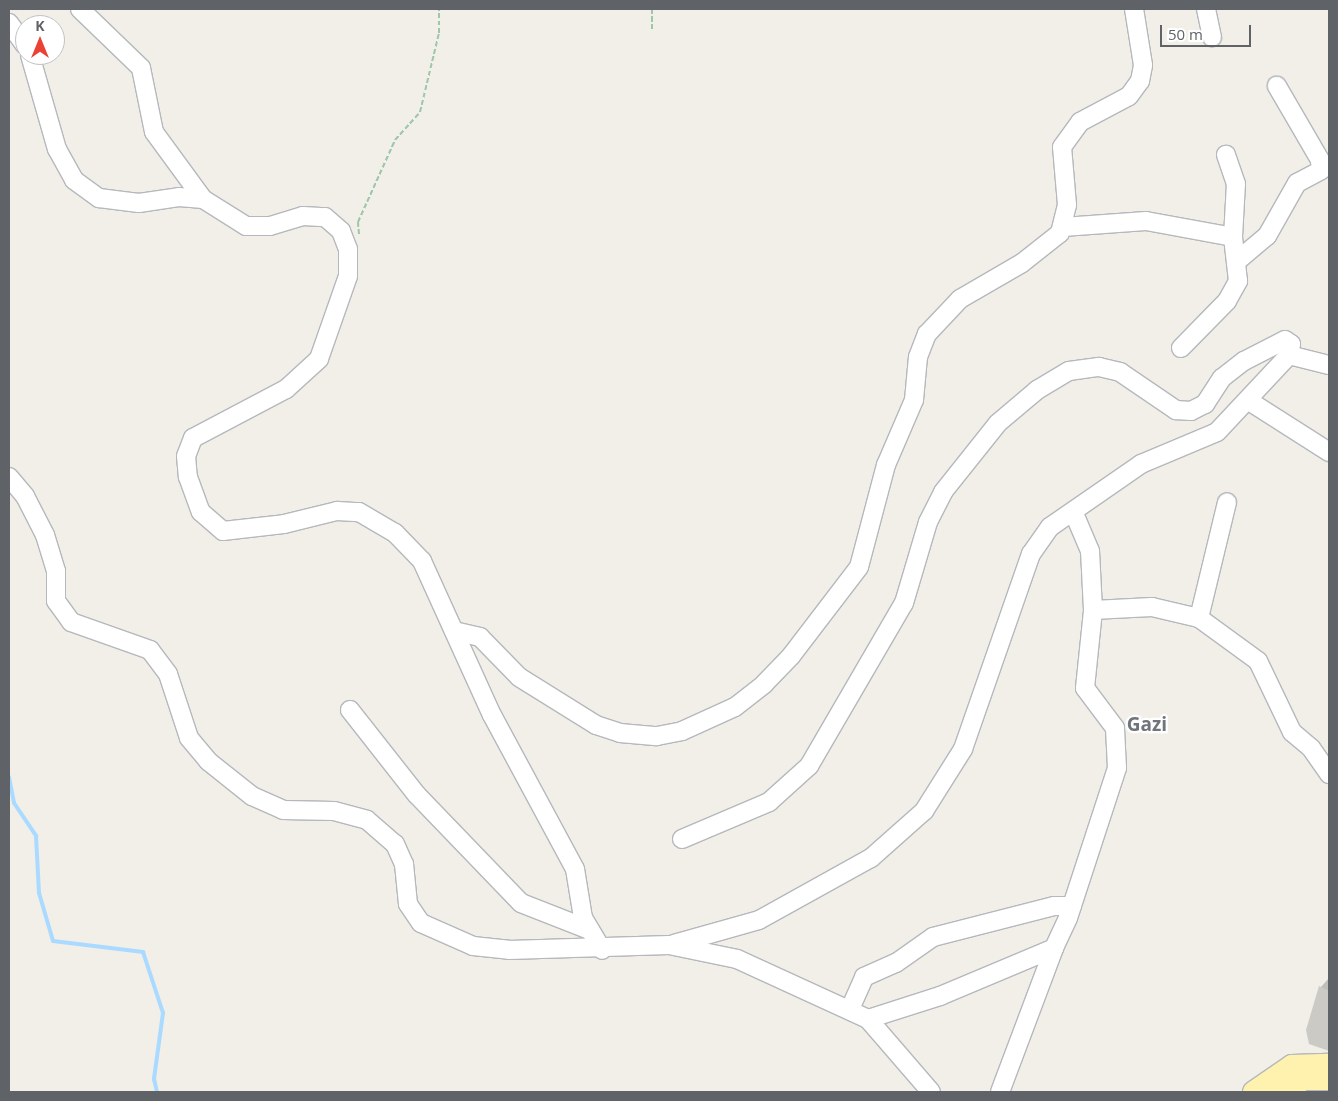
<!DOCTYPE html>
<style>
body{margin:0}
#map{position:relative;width:1338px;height:1101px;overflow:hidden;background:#f1efe8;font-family:"Open Sans",sans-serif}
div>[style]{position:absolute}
.shadow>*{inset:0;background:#0003}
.stream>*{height:4px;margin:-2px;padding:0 2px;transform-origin:2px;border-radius:2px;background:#aadaff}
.building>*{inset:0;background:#cccac5}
.path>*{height:2px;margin-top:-1px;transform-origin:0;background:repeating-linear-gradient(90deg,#9cc7a9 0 5px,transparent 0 7.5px)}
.roads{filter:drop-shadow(1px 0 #b5b8bc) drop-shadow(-1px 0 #b5b8bc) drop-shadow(0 1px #b5b8bc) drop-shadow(0 -1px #b5b8bc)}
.minor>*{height:18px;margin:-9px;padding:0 9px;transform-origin:9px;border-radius:9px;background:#fff}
.major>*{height:22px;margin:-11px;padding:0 11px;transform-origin:11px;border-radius:11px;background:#fff2af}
span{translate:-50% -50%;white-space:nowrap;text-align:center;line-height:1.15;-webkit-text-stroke:4.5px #fff;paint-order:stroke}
.district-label{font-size:19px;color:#70757a;font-weight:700}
.frame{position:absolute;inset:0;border:10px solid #5f6368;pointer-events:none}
.north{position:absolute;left:15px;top:15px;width:50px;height:50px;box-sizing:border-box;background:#fff;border:1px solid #bfc1c3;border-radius:50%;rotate:0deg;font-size:14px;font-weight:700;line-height:20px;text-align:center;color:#5f6368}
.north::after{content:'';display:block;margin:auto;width:18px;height:22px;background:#ea4335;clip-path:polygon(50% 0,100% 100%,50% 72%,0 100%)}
.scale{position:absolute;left:1160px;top:25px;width:91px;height:22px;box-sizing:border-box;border:2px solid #5f6368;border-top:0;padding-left:6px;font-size:15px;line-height:18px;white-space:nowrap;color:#5f6368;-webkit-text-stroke:4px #fff;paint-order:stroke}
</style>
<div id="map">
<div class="shadow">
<div style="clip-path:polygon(1329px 978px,1329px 1050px,1310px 1043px,1321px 987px)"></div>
</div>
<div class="stream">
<div style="left:9px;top:777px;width:26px;rotate:79deg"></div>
<div style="left:14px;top:803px;width:40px;rotate:56deg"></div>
<div style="left:36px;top:836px;width:57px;rotate:87deg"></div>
<div style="left:39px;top:893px;width:50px;rotate:73.7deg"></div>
<div style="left:53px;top:941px;width:91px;rotate:7deg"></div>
<div style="left:143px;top:952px;width:64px;rotate:71.8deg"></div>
<div style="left:163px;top:1013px;width:67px;rotate:97.8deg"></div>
<div style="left:154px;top:1079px;width:13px;rotate:77deg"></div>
</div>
<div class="building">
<div style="clip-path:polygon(1319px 986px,1329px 991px,1329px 1051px,1309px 1044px,1306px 1030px)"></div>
</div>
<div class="path">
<div style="left:652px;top:29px;width:20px;rotate:-90deg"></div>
<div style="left:359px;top:234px;width:12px;rotate:-95deg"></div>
<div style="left:358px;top:222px;width:90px;rotate:-65.7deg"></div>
<div style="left:395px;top:140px;width:38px;rotate:-48deg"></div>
<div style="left:420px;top:112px;width:81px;rotate:-76.5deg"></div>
<div style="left:439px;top:33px;width:24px;rotate:-90deg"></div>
</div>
<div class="roads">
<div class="minor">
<div style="left:80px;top:9px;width:85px;rotate:44deg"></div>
<div style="left:141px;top:68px;width:65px;rotate:78.5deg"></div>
<div style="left:154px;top:132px;width:83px;rotate:53.8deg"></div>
<div style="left:1206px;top:9px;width:29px;rotate:78deg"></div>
<div style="left:9px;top:23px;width:27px;rotate:54deg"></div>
<div style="left:30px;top:55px;width:98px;rotate:74deg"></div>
<div style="left:57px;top:149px;width:35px;rotate:61deg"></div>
<div style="left:74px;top:180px;width:31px;rotate:36deg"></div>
<div style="left:99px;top:198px;width:40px;rotate:7.1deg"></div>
<div style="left:139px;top:203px;width:40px;rotate:-8.5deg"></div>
<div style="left:179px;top:197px;width:24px;rotate:5deg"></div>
<div style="left:203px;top:199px;width:51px;rotate:32.1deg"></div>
<div style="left:246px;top:226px;width:24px"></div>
<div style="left:270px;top:226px;width:34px;rotate:-17deg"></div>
<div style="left:303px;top:216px;width:22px;rotate:3deg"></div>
<div style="left:325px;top:217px;width:21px;rotate:41deg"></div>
<div style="left:341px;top:231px;width:19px;rotate:69deg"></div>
<div style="left:348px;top:249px;width:27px;rotate:90deg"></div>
<div style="left:348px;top:276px;width:88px;rotate:109.3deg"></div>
<div style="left:319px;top:359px;width:45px;rotate:137.7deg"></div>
<div style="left:286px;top:389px;width:105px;rotate:152.2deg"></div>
<div style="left:193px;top:438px;width:19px;rotate:111deg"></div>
<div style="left:186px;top:456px;width:21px;rotate:85deg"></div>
<div style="left:188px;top:477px;width:37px;rotate:70deg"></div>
<div style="left:201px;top:512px;width:29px;rotate:41deg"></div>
<div style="left:223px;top:531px;width:61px;rotate:-6.5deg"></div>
<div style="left:284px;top:524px;width:55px;rotate:-13.8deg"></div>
<div style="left:337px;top:511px;width:22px;rotate:3deg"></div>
<div style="left:359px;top:512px;width:42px;rotate:30.3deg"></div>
<div style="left:395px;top:533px;width:39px;rotate:46deg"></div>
<div style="left:422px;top:561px;width:169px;rotate:65.6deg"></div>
<div style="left:492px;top:715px;width:175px;rotate:61.7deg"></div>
<div style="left:575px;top:869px;width:50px;rotate:80.7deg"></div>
<div style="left:583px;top:918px;width:37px;rotate:59deg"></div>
<div style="left:1063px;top:227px;width:83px;rotate:-4.1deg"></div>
<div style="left:1146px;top:221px;width:88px;rotate:10.4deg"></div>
<div style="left:1237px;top:261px;width:39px;rotate:-40deg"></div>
<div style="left:1267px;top:236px;width:61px;rotate:-60.5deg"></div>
<div style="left:1297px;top:183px;width:27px;rotate:-28deg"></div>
<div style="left:1321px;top:170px;width:10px;rotate:-96deg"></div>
<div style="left:1320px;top:160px;width:86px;rotate:-120.2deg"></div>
<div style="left:1181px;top:348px;width:66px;rotate:-45.6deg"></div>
<div style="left:1227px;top:301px;width:23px;rotate:-61deg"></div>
<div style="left:1238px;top:281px;width:44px;rotate:-96.5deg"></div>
<div style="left:1233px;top:237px;width:53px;rotate:-86.8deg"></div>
<div style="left:1236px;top:184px;width:31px;rotate:-109deg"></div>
<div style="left:1249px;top:401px;width:95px;rotate:32.5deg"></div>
<div style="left:9px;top:477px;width:25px;rotate:50deg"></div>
<div style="left:25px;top:496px;width:44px;rotate:62.9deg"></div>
<div style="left:45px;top:535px;width:38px;rotate:73deg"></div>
<div style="left:56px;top:571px;width:30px;rotate:90deg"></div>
<div style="left:56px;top:601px;width:26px;rotate:54deg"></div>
<div style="left:71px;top:622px;width:84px;rotate:19.5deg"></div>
<div style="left:150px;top:650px;width:30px;rotate:53deg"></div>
<div style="left:168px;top:674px;width:67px;rotate:71.8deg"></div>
<div style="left:189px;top:738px;width:30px;rotate:50deg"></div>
<div style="left:208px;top:761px;width:56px;rotate:38.5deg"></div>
<div style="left:252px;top:796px;width:34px;rotate:24deg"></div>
<div style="left:283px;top:810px;width:51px;rotate:1.1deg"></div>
<div style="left:334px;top:811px;width:34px;rotate:15deg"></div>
<div style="left:367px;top:820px;width:37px;rotate:41deg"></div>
<div style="left:395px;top:844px;width:22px;rotate:66deg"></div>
<div style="left:404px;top:864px;width:40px;rotate:84.3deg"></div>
<div style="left:408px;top:904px;width:23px;rotate:56deg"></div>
<div style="left:421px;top:923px;width:57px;rotate:23.9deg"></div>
<div style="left:473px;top:946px;width:36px;rotate:6deg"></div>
<div style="left:509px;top:950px;width:160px;rotate:-1.8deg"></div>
<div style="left:669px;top:945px;width:69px;rotate:11.6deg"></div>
<div style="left:737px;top:959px;width:144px;rotate:24.6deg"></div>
<div style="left:868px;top:1019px;width:96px;rotate:49.2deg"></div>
<div style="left:1093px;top:610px;width:59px;rotate:-2.9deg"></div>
<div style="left:1152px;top:607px;width:48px;rotate:13.2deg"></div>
<div style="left:1199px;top:618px;width:73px;rotate:36.1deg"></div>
<div style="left:1258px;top:661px;width:79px;rotate:64.4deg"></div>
<div style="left:1292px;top:732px;width:25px;rotate:40deg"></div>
<div style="left:1311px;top:748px;width:32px;rotate:55deg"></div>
<div style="left:1199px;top:618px;width:119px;rotate:-76.4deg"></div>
<div style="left:454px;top:631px;width:27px;rotate:13deg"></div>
<div style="left:480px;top:637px;width:56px;rotate:45.7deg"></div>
<div style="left:519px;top:677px;width:91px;rotate:31.9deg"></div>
<div style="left:596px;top:725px;width:25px;rotate:18deg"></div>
<div style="left:620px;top:733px;width:37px;rotate:5deg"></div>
<div style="left:657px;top:736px;width:25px;rotate:-11deg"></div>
<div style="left:682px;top:731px;width:58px;rotate:-24.4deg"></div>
<div style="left:735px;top:707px;width:37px;rotate:-38deg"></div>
<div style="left:764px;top:684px;width:39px;rotate:-46deg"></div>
<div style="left:791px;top:656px;width:112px;rotate:-52.6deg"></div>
<div style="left:859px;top:567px;width:106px;rotate:-75.2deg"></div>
<div style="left:886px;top:465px;width:71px;rotate:-66.7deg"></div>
<div style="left:914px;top:400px;width:43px;rotate:-84.7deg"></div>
<div style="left:918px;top:357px;width:25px;rotate:-69deg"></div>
<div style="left:927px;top:334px;width:48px;rotate:-46.7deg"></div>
<div style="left:960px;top:299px;width:72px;rotate:-30.1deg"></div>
<div style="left:1022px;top:263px;width:48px;rotate:-38.3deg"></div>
<div style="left:1060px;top:233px;width:29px;rotate:-76deg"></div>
<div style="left:1067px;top:205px;width:58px;rotate:-94.9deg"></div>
<div style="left:1062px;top:147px;width:31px;rotate:-54deg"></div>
<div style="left:1080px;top:122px;width:55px;rotate:-28deg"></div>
<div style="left:1129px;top:96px;width:19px;rotate:-54deg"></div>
<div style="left:1140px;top:81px;width:16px;rotate:-79deg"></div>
<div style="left:1143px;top:65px;width:57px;rotate:-99.1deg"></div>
<div style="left:350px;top:710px;width:108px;rotate:51.8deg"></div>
<div style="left:417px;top:795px;width:150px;rotate:46.1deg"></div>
<div style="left:521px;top:903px;width:74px;rotate:21.4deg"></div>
<div style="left:682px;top:839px;width:95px;rotate:-23deg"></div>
<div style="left:769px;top:802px;width:54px;rotate:-42deg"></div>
<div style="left:809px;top:766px;width:189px;rotate:-59.8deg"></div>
<div style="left:904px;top:603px;width:84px;rotate:-73.5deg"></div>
<div style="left:928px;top:522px;width:34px;rotate:-63deg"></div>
<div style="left:943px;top:492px;width:88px;rotate:-51.4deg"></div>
<div style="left:998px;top:423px;width:51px;rotate:-40.2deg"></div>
<div style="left:1037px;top:390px;width:37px;rotate:-31deg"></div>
<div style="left:1069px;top:371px;width:30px;rotate:-8deg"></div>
<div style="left:1099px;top:367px;width:22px;rotate:13deg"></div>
<div style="left:1120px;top:372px;width:68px;rotate:34.2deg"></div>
<div style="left:1176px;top:410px;width:15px;rotate:4deg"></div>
<div style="left:1191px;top:411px;width:16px;rotate:-27deg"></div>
<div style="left:1205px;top:404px;width:31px;rotate:-57deg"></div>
<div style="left:1222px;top:378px;width:28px;rotate:-38deg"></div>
<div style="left:1244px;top:361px;width:46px;rotate:-27.1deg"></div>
<div style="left:1285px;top:340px;width:7px;rotate:34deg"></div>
<div style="left:1291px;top:344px;width:11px;rotate:100deg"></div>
<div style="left:674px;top:944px;width:88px;rotate:-15.8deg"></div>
<div style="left:759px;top:920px;width:128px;rotate:-29deg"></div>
<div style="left:871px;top:858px;width:71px;rotate:-41.6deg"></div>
<div style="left:924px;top:811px;width:73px;rotate:-57.8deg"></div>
<div style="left:963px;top:749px;width:207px;rotate:-70.8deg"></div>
<div style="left:1031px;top:554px;width:33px;rotate:-55deg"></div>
<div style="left:1050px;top:527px;width:111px;rotate:-34.7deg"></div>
<div style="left:1141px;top:464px;width:82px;rotate:-22.8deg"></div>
<div style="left:1217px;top:432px;width:105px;rotate:-46.9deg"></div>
<div style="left:1289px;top:355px;width:41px;rotate:14deg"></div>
<div style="left:850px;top:1009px;width:35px;rotate:-66deg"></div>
<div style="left:864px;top:977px;width:35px;rotate:-24deg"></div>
<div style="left:896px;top:963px;width:45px;rotate:-35.1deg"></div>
<div style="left:933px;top:937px;width:125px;rotate:-14.4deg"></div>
<div style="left:1054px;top:906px;width:18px"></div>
<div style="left:868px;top:1019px;width:76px;rotate:-17.7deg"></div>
<div style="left:940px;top:996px;width:124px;rotate:-22.8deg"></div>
<div style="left:1054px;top:948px;width:33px;rotate:-65deg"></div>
<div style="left:1068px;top:918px;width:158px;rotate:-71.9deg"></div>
<div style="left:1117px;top:768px;width:40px;rotate:-92.9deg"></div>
<div style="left:1115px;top:728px;width:50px;rotate:-126.9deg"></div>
<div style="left:1085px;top:688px;width:78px;rotate:-84.1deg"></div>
<div style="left:1093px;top:610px;width:59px;rotate:-92.9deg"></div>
<div style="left:1090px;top:551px;width:43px;rotate:-113deg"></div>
<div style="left:1000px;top:1092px;width:154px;rotate:-69.4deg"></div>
</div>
<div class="major">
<div style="left:1254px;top:1092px;width:46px;rotate:-34.4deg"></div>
<div style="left:1292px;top:1066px;width:37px;rotate:-2deg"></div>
<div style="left:1279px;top:1092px;width:28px;rotate:-27deg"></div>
<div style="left:1304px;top:1079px;width:25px"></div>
</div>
</div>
<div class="district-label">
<span style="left:1147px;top:725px">Gazi</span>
</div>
<div class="frame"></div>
<div class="north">K</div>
<div class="scale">50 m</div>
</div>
